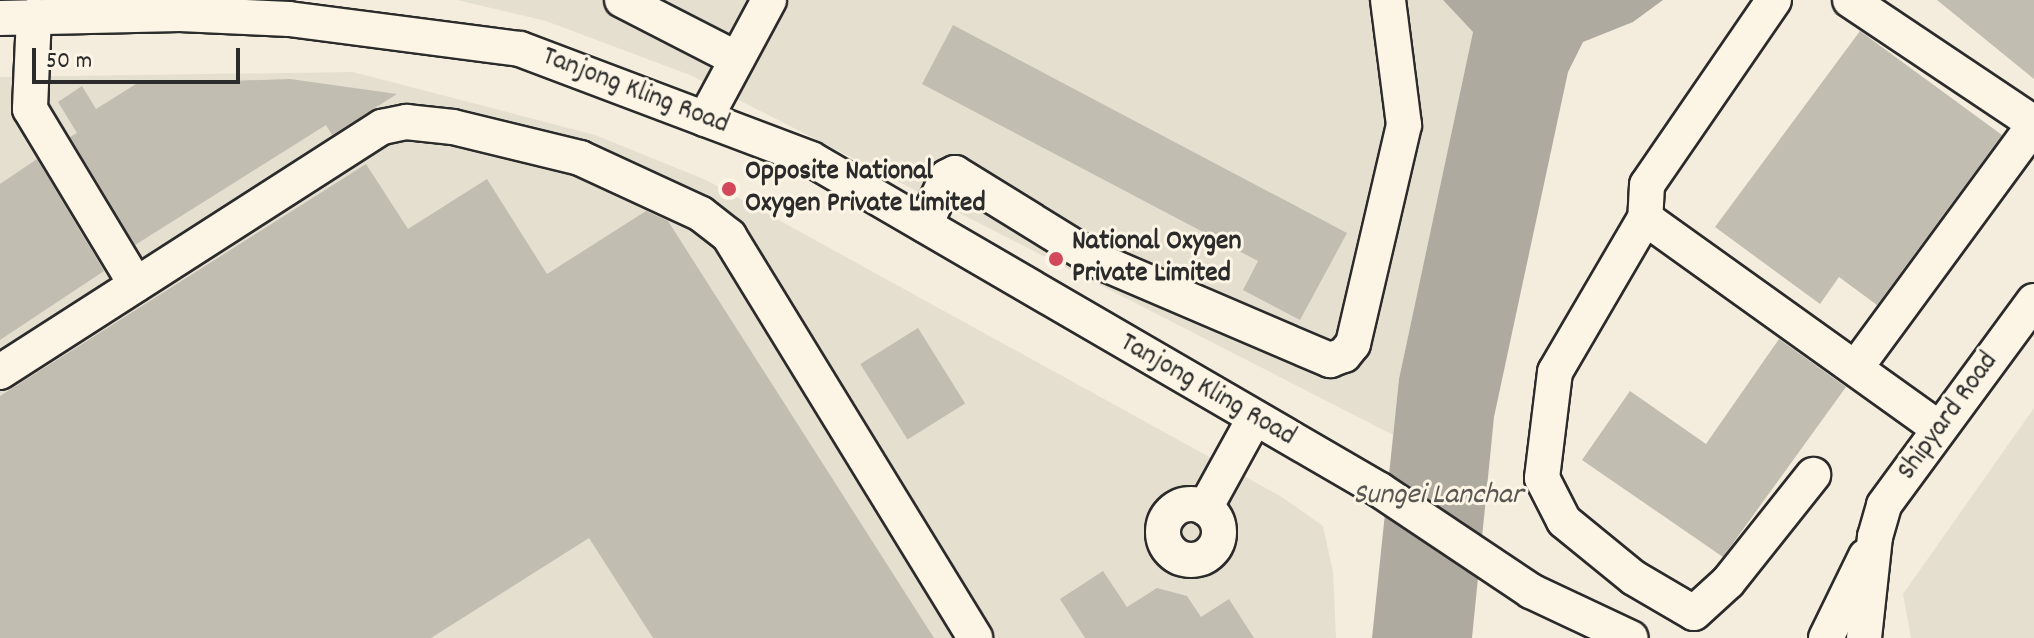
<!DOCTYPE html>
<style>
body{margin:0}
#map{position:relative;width:2034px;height:638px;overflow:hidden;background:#f4edde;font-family:Dekko,sans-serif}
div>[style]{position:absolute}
.built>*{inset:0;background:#e5dfd0}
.water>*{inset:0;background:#afaaa0}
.building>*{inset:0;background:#c2bdb1;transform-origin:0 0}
.roads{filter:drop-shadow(2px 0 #2b2b2b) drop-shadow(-2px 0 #2b2b2b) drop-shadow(0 2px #2b2b2b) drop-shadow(0 -2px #2b2b2b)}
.minor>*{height:34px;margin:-17px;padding:0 17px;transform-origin:17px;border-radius:17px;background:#fcf5e5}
.minor>.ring{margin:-17px;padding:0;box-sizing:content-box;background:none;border:34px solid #fcf5e5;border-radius:50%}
.dots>*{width:22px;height:22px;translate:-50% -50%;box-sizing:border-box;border:4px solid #fcf5e5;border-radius:50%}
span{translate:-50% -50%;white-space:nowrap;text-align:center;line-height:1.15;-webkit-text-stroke:6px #fcf5e5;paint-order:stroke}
.street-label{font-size:28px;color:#2b2b2b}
.poi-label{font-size:28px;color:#2b2b2b;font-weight:700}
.left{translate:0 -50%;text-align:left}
.water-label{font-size:30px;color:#595754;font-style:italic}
.scale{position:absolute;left:32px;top:48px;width:208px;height:36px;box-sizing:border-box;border:4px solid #2b2b2b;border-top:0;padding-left:10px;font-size:24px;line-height:28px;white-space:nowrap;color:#2b2b2b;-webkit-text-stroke:6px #fcf5e5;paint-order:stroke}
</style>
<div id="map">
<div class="built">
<div style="clip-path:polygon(457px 0,1443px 0,1473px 32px,1399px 379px,1393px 435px,690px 75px,546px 21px)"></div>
<div style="clip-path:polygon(353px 72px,595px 135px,706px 180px,1282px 497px,1323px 526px,1333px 572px,1336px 638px,0 638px,0 77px)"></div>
<div style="clip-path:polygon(2034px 408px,2034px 638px,1911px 638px,1903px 594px)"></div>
</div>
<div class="water">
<div style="clip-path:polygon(1443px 0,1663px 0,1633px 22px,1583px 42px,1568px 72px,1494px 417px,1472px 638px,1372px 638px,1399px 379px,1473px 32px)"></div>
</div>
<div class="building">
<div style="clip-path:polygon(1937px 0,2034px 0,2034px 79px)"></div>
<div style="clip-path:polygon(953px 25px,1347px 233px,1300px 320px,1243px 290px,1258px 261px,922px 84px)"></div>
<div style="clip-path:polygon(1860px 31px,2002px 135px,1877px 305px,1839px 277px,1820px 304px,1715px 227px)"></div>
<div style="clip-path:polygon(290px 79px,397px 94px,332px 135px,326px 125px,135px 245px,70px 137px,77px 133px,58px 102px,82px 86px,96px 109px,136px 84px)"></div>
<div style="clip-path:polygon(37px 159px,104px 271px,0 340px,0 184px)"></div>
<div style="clip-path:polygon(366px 164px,408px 229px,487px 179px,547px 274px,646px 211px,668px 221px,934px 638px,653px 638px,589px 538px,431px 638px,0 638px,0 396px)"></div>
<div style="left:918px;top:328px;width:89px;height:68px;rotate:58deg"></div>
<div style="clip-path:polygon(1779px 339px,1846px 387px,1723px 557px,1582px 460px,1630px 391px,1706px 444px)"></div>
<div style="clip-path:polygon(1103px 571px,1127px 607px,1157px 588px,1187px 596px,1201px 617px,1229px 599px,1254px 638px,1085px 638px,1060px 599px)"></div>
</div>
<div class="roads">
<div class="minor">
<div style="left:622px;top:0;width:129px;rotate:27.2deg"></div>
<div style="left:1774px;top:0;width:224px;rotate:124.5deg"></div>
<div style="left:1647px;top:185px;width:33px;rotate:93deg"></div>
<div style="left:1645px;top:218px;width:178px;rotate:120.3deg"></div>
<div style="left:1555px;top:372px;width:107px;rotate:97deg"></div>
<div style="left:1542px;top:478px;width:48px;rotate:62.9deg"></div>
<div style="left:1564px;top:521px;width:90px;rotate:39.2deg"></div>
<div style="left:1634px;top:578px;width:69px;rotate:30.3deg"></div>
<div style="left:1694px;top:613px;width:46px;rotate:-42.4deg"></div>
<div style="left:1728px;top:582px;width:137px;rotate:-51.5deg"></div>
<div style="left:1850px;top:0;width:221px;rotate:33.8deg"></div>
<div style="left:34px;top:16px;width:93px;rotate:92.5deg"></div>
<div style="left:30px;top:109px;width:205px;rotate:58.9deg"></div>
<div style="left:0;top:18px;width:180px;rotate:-1.3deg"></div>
<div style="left:180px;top:14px;width:109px;rotate:2.6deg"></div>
<div style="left:289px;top:19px;width:233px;rotate:7.4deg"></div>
<div style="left:520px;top:49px;width:311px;rotate:20.7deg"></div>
<div style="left:811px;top:159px;width:658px;rotate:30.19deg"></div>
<div style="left:1380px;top:490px;width:182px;rotate:33.8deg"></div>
<div style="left:1531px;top:591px;width:110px;rotate:25.2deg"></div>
<div style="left:705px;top:119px;width:135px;rotate:-61.7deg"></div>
<div style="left:1645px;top:218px;width:360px;rotate:35.6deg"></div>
<div style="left:925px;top:225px;width:53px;rotate:-65.4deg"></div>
<div style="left:947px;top:177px;width:9px;rotate:-27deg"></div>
<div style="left:955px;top:173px;width:163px;rotate:31.7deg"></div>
<div style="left:1094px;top:259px;width:257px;rotate:23.2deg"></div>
<div style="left:1330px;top:360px;width:15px;rotate:-20deg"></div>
<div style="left:1344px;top:355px;width:14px;rotate:-51deg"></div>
<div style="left:1353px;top:344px;width:225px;rotate:-76.9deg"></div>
<div style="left:1404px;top:125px;width:126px;rotate:-97.3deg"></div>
<div style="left:1857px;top:366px;width:299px;rotate:-53.7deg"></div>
<div style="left:0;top:372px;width:454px;rotate:-32.7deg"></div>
<div style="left:382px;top:127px;width:25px;rotate:-12deg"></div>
<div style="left:406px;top:122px;width:47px;rotate:6.1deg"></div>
<div style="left:453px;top:127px;width:131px;rotate:13.7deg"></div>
<div style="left:580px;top:158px;width:133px;rotate:24.8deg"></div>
<div style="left:701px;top:214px;width:36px;rotate:38deg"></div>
<div style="left:729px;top:236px;width:471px;rotate:58.5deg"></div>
<div class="ring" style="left:1163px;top:504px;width:22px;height:22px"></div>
<div style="left:1205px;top:508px;width:102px;rotate:-61.2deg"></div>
<div style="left:1826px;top:638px;width:91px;rotate:-64deg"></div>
<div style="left:1864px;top:638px;width:102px;rotate:-83.8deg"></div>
<div style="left:1875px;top:537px;width:33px;rotate:-74deg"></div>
<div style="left:1884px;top:505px;width:253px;rotate:-53.7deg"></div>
</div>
</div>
<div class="dots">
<div style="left:729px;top:189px;background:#d1495b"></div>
<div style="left:1056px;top:259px;background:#d1495b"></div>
</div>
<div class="street-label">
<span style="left:635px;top:92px;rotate:21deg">Tanjong Kling Road</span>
<span style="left:1207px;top:391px;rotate:30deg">Tanjong Kling Road</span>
<span style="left:1949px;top:417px;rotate:-54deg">Shipyard Road</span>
</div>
<div class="poi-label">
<span class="left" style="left:745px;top:189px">Opposite National<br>Oxygen Private Limited</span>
<span class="left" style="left:1072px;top:259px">National Oxygen<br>Private Limited</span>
</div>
<div class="water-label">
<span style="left:1438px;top:497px">Sungei Lanchar</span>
</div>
<div class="scale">50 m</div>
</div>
